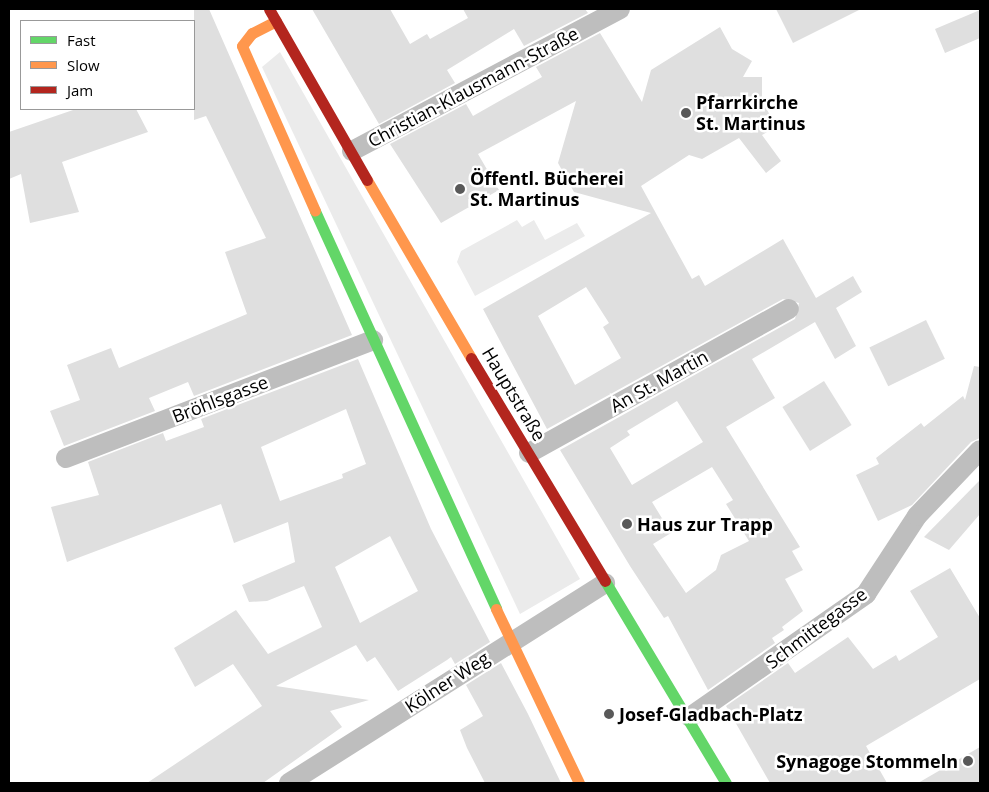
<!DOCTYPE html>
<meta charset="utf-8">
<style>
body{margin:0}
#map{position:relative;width:989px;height:792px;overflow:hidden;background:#fff;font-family:"Open Sans",sans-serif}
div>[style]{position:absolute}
.green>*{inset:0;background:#ebebeb}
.building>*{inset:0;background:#dfdfdf;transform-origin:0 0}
.street>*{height:20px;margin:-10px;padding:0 10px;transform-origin:10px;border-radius:10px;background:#bebebe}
.fast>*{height:11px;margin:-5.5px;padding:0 5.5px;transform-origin:5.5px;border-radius:5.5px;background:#63d668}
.slow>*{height:11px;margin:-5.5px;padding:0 5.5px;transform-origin:5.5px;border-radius:5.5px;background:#ff974d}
.jam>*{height:11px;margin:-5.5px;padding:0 5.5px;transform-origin:5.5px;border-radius:5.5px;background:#b3261e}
.dots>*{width:14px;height:14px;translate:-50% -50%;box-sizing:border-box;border:2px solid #fff;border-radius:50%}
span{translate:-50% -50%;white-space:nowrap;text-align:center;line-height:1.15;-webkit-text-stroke:5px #fff;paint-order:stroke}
.street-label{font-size:18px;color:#000}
.poi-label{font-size:18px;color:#000;font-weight:700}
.left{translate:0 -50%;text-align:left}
.right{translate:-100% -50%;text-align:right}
.frame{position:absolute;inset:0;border:10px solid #000;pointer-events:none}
.legend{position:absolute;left:20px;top:20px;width:175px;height:90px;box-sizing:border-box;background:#fff;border:1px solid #999;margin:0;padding:6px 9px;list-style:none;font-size:15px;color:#000}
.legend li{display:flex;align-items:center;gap:10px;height:25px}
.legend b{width:25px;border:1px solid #999}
</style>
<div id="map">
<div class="green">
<div style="clip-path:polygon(280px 52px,580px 579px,520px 614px,262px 67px)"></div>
<div style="clip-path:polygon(517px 220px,522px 227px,534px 220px,545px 240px,577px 223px,585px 236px,475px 296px,457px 262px,461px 251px)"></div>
</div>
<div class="building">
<div style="clip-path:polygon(194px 9px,209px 9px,352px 335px,194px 396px,188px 382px,149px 398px,155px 411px,64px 446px,50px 411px,80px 400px,67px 365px,111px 348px,119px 368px,247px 314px,225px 252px,266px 238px,206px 116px,194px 120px)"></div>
<div style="clip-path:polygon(312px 9px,390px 9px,410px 44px,427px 34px,430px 39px,468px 18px,463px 9px,585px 9px,588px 13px,524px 46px,514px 29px,447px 70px,455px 83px,379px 124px)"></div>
<div style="clip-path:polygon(776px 9px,861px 9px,793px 43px)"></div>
<div style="clip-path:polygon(980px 10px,980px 38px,945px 53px,935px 29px)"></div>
<div style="clip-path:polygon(evenodd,720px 27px,732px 49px,752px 61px,743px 77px,762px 77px,762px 100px,776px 127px,762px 135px,781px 161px,766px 173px,739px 138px,702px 159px,689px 155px,641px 186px,692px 279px,699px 275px,705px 286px,783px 239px,816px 298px,853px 276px,862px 292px,836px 308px,856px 346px,835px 359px,815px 322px,752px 359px,775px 398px,726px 427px,800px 547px,792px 551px,803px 570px,785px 579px,803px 611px,782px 627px,784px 630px,772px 638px,775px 643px,708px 690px,668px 616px,664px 618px,630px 566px,560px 450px,795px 319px,799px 303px,783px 299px,547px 429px,483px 309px,651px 213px,574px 192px,558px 163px,576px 101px,478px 154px,499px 190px,441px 223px,390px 144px,466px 104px,473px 116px,542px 77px,536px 67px,600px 33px,642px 102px,651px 70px,720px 27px,586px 287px,609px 323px,603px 327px,621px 358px,575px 385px,538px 316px,586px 287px,720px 27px,677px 401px,703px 442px,632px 485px,610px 448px,630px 435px,627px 431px,677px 401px,720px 27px,712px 467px,733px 500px,726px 504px,749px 541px,721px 555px,716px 570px,686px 593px,653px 544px,671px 533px,652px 502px,712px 467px)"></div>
<div style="clip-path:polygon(76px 109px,136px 109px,148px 132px,62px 162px,79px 212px,30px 223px,21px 174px,9px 179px,9px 132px)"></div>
<div style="left:926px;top:320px;width:43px;height:63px;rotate:64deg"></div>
<div style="clip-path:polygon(evenodd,358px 359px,431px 529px,490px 642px,455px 664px,451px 657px,447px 660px,398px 691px,375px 657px,367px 662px,356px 645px,276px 686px,369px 700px,330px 711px,342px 727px,263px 783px,147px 783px,262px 706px,233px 664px,195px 687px,174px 648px,236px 610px,268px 654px,322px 627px,304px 586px,267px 601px,249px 602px,242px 585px,295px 562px,288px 522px,234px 543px,221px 504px,67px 562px,51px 507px,99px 495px,88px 462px,163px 433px,166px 441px,204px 427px,201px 419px,358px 359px,346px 409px,366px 464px,342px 474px,343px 478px,280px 501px,261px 447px,346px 409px,358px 359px,390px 536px,418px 591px,360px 623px,335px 567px,390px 536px)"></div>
<div style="clip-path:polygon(974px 366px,980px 367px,980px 438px,971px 442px,912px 505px,878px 521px,856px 475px,879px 464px,876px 458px,921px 423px,924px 427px,963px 396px,965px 400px)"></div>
<div style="left:824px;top:381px;width:52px;height:49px;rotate:58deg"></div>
<div style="clip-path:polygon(980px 480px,980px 514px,949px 550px,924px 537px)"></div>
<div style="clip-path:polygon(950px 568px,980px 618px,980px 679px,866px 746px,887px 783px,770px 783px,726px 706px,788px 663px,795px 673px,848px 637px,873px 669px,896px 655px,899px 661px,938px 637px,910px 591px)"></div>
<div style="clip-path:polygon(501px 663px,528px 714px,561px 783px,485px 783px,467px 748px,460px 730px,483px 716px,466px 685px)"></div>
<div style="clip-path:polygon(980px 747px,980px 783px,918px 783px)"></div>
</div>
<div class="street">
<div style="left:352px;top:151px;width:303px;rotate:-27.9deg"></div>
<div style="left:529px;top:453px;width:297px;rotate:-29deg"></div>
<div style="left:66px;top:458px;width:329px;rotate:-21deg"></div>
<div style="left:690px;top:717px;width:215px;rotate:-34.9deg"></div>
<div style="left:866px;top:594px;width:93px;rotate:-56.8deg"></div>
<div style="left:917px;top:516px;width:91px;rotate:-46.3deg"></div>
<div style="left:289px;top:783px;width:374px;rotate:-32.3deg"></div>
</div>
<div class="fast">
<div style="left:315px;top:211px;width:437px;rotate:65.5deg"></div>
<div style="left:605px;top:581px;width:235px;rotate:59.1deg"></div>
</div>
<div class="slow">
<div style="left:276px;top:21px;width:27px;rotate:153deg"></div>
<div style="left:252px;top:33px;width:16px;rotate:128deg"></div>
<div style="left:242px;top:46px;width:180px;rotate:66.1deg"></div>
<div style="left:367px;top:180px;width:206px;rotate:59.7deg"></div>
<div style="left:496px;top:609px;width:193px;rotate:64.5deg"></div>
</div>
<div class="jam">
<div style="left:269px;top:9px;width:197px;rotate:60.2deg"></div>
<div style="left:471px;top:358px;width:260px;rotate:59deg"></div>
</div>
<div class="dots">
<div style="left:686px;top:113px;background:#595959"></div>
<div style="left:460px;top:189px;background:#595959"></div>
<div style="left:627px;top:524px;background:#595959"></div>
<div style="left:609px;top:714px;background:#595959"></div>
<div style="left:968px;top:761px;background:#595959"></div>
</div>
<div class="street-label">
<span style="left:473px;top:87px;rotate:-28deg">Christian-Klausmann-Straße</span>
<span style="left:659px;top:381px;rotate:-29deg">An St. Martin</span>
<span style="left:514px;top:394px;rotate:59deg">Hauptstraße</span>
<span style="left:220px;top:399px;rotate:-21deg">Bröhlsgasse</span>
<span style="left:816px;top:628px;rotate:-37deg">Schmittegasse</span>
<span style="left:447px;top:682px;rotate:-33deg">Kölner Weg</span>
</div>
<div class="poi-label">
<span class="left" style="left:696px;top:113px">Pfarrkirche<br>St. Martinus</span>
<span class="left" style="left:470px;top:189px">Öffentl. Bücherei<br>St. Martinus</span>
<span class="left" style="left:637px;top:524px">Haus zur Trapp</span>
<span class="left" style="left:619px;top:714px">Josef-Gladbach-Platz</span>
<span class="right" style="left:958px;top:761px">Synagoge Stommeln</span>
</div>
<div class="frame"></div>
<ul class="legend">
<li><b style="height:6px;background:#63d668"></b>Fast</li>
<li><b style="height:6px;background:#ff974d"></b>Slow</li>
<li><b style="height:6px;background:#b3261e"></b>Jam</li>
</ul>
</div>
